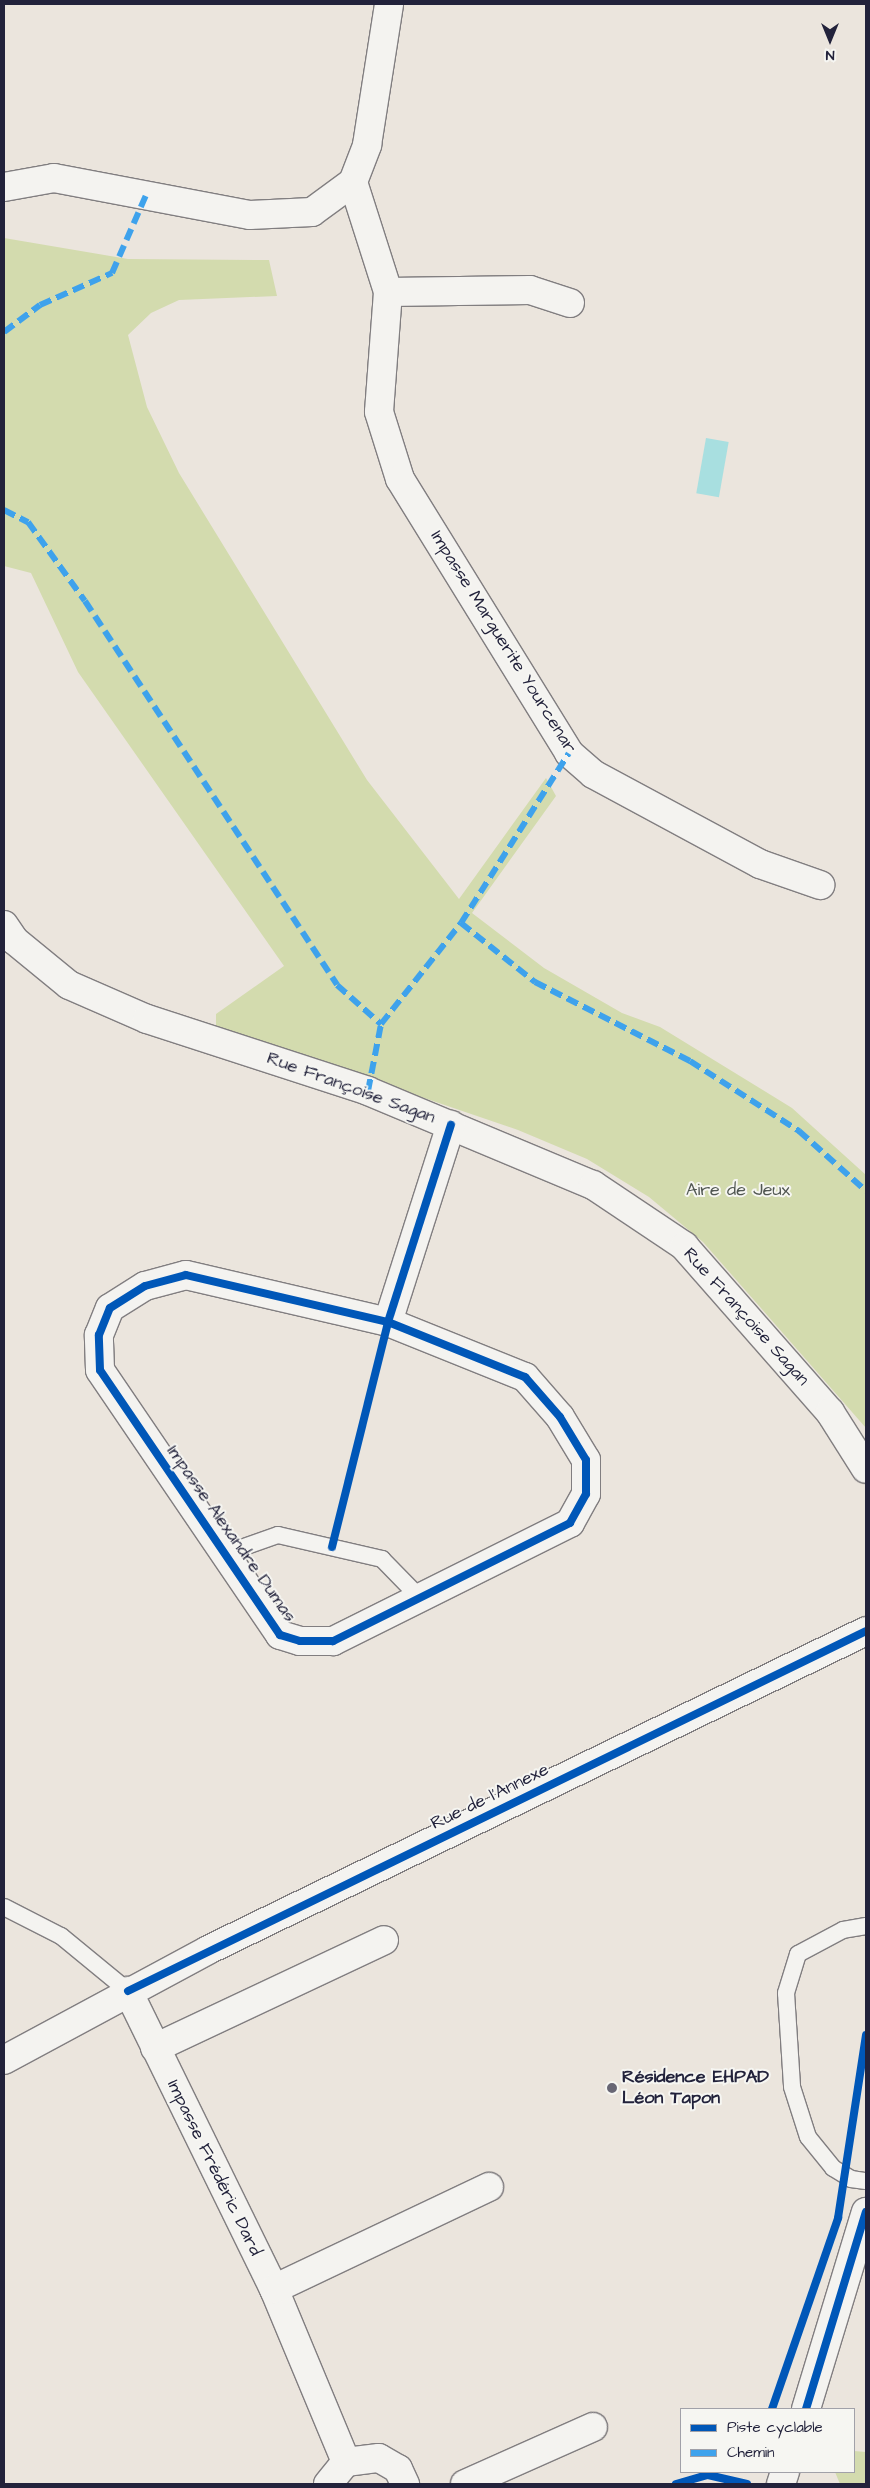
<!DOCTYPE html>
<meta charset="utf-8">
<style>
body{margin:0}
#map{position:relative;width:870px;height:2488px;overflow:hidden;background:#ebe5dd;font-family:"Architects Daughter",sans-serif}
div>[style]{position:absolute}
.green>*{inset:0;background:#d3dbae}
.water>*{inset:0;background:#a8dfe0;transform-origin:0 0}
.roads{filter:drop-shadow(1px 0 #817e80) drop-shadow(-1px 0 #817e80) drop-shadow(0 1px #817e80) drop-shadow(0 -1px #817e80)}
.service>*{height:16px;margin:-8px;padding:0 8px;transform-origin:8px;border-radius:8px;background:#f4f3f0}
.minor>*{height:28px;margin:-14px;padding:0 14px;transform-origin:14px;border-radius:14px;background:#f4f3f0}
.tertiary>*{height:28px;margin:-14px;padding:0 14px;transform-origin:14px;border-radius:14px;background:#f4f3f0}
.quiet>*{height:6px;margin-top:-3px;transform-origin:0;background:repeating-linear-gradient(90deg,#3ea2ec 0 12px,transparent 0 18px)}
.cycleway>*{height:8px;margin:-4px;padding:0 4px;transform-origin:4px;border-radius:4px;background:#0057b8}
.dots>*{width:14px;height:14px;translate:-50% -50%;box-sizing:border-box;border:2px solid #f6f6f2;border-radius:50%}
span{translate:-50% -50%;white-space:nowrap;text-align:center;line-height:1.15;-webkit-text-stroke:4px #f6f6f2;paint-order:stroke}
.street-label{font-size:18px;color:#22223b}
.park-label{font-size:18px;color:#515752}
.poi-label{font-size:18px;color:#22223b;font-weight:700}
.left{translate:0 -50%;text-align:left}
.frame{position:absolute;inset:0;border:5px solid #22223b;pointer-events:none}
.legend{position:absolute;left:680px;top:2408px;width:175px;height:65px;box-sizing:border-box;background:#f6f6f2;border:1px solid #a1a1a9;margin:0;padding:6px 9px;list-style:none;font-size:15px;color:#22223b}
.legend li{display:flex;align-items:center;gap:10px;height:25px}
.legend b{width:25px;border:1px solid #a1a1a9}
.north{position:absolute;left:805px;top:15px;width:50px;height:50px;-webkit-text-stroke:4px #f6f6f2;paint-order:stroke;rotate:180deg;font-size:14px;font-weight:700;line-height:20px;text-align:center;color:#22223b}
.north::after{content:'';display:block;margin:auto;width:18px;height:22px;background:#22223b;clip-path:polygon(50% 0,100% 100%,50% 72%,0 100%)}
</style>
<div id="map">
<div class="green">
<div style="clip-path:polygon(4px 238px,128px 259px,269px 260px,277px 296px,179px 300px,151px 313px,128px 335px,147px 407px,179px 473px,367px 780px,459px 899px,546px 778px,556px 796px,472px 913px,544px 968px,622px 1013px,660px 1027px,792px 1108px,866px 1175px,866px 1428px,703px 1242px,649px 1197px,587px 1159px,518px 1130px,216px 1027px,216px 1014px,284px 966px,78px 672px,31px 573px,4px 566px)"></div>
<div style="clip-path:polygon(854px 2451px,866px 2452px,866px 2484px,840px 2484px,835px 2472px,854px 2472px)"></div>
</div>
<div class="water">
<div style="left:706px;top:438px;width:23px;height:56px;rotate:10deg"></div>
</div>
<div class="roads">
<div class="service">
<div style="left:224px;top:1554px;width:57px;rotate:-19.4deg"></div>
<div style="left:278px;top:1535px;width:107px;rotate:13deg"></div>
<div style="left:382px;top:1559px;width:54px;rotate:45.7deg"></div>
<div style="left:4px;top:1907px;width:64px;rotate:27deg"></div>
<div style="left:61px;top:1936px;width:87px;rotate:39.4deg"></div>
<div style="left:866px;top:1926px;width:23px;rotate:170deg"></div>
<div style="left:843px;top:1930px;width:51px;rotate:151.9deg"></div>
<div style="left:798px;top:1954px;width:41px;rotate:107.1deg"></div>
<div style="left:786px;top:1993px;width:94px;rotate:86.3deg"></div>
<div style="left:792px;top:2087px;width:52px;rotate:72.3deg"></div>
<div style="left:808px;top:2137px;width:40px;rotate:51deg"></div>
<div style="left:833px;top:2168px;width:21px;rotate:31deg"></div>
<div style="left:851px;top:2179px;width:15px;rotate:8deg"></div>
</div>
<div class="minor">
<div style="left:353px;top:182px;width:115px;rotate:72.3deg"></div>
<div style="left:388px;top:292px;width:120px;rotate:94.3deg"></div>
<div style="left:379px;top:412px;width:70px;rotate:72.6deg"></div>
<div style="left:400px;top:479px;width:322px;rotate:58.3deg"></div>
<div style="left:569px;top:753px;width:32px;rotate:41deg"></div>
<div style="left:593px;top:774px;width:190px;rotate:28.3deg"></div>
<div style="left:760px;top:864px;width:64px;rotate:19.3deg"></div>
<div style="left:353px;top:182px;width:40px;rotate:-69deg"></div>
<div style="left:367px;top:145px;width:143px;rotate:-81.1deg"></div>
<div style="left:4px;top:187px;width:51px;rotate:-10.2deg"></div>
<div style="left:54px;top:178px;width:199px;rotate:10.7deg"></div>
<div style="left:250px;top:215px;width:62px;rotate:-2.8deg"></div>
<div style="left:312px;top:212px;width:51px;rotate:-36.2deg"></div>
<div style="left:388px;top:292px;width:142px;rotate:-0.8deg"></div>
<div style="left:530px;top:290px;width:42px;rotate:18deg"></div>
<div style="left:4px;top:925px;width:18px;rotate:56deg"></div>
<div style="left:14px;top:940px;width:71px;rotate:39.3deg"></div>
<div style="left:69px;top:985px;width:85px;rotate:23.6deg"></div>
<div style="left:147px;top:1019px;width:232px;rotate:18deg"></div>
<div style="left:368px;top:1091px;width:244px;rotate:22.7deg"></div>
<div style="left:593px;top:1185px;width:110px;rotate:33.8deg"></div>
<div style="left:684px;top:1246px;width:221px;rotate:48.7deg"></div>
<div style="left:830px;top:1412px;width:67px;rotate:57.7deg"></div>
<div style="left:388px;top:1322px;width:148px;rotate:21.9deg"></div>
<div style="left:525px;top:1377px;width:53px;rotate:48.8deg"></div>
<div style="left:560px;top:1417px;width:50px;rotate:58.8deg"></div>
<div style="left:586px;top:1460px;width:34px;rotate:90deg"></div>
<div style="left:586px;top:1494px;width:33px;rotate:119deg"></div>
<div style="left:570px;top:1523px;width:265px;rotate:153.5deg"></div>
<div style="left:333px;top:1641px;width:33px;rotate:180deg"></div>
<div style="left:300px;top:1641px;width:21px;rotate:-163deg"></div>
<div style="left:280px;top:1635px;width:320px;rotate:-124.2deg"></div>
<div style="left:100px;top:1370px;width:35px;rotate:-92deg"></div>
<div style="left:99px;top:1335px;width:29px;rotate:-68deg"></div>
<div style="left:110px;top:1308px;width:41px;rotate:-32.2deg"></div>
<div style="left:145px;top:1286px;width:42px;rotate:-15deg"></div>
<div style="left:186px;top:1275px;width:207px;rotate:13.1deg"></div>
<div style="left:388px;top:1322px;width:207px;rotate:-72.3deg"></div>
<div style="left:128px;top:1991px;width:332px;rotate:63.9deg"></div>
<div style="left:274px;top:2289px;width:187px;rotate:67.4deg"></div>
<div style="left:155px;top:2048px;width:253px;rotate:-25.2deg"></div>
<div style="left:274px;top:2289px;width:238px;rotate:-25.4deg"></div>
<div style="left:328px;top:2484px;width:28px;rotate:-51deg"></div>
<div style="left:346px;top:2462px;width:33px;rotate:-7deg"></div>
<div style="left:379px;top:2458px;width:22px;rotate:30deg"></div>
<div style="left:398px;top:2469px;width:17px;rotate:65deg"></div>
<div style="left:465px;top:2484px;width:140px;rotate:-24deg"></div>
</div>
<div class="tertiary">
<div style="left:4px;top:2060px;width:232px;rotate:-28.3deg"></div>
<div style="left:208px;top:1950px;width:731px;rotate:-25.86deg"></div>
<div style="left:806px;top:2409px;width:206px;rotate:-73.1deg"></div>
<div style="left:781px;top:2484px;width:13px;rotate:-72deg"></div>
</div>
</div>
<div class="quiet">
<div style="left:4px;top:332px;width:45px;rotate:-36.9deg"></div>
<div style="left:40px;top:305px;width:79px;rotate:-24deg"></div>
<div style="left:112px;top:273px;width:85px;rotate:-66.4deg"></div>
<div style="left:4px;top:510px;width:27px;rotate:27deg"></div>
<div style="left:28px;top:522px;width:97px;rotate:54.2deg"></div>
<div style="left:85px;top:601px;width:459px;rotate:56.7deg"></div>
<div style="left:337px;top:985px;width:59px;rotate:41.6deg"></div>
<div style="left:461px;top:923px;width:95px;rotate:38.6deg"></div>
<div style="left:535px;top:982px;width:174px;rotate:27deg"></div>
<div style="left:690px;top:1061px;width:130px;rotate:32.7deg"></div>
<div style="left:799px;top:1131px;width:90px;rotate:41.8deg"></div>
<div style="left:368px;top:1091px;width:68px;rotate:-79deg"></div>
<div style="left:381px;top:1024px;width:129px;rotate:-51.6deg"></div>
<div style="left:461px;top:923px;width:201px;rotate:-57.6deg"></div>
</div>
<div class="cycleway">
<div style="left:332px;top:1547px;width:232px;rotate:-76deg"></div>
<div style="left:388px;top:1322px;width:148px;rotate:21.9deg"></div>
<div style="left:525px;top:1377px;width:53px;rotate:48.8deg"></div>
<div style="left:560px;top:1417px;width:50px;rotate:58.8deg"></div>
<div style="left:586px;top:1460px;width:34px;rotate:90deg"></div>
<div style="left:586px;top:1494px;width:33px;rotate:119deg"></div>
<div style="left:570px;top:1523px;width:265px;rotate:153.5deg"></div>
<div style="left:333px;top:1641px;width:33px;rotate:180deg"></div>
<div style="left:300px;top:1641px;width:21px;rotate:-163deg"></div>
<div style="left:280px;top:1635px;width:320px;rotate:-124.2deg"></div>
<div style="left:100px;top:1370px;width:35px;rotate:-92deg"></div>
<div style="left:99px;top:1335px;width:29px;rotate:-68deg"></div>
<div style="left:110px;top:1308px;width:41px;rotate:-32.2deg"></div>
<div style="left:145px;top:1286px;width:42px;rotate:-15deg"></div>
<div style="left:186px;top:1275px;width:207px;rotate:13.1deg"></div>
<div style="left:388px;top:1322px;width:207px;rotate:-72.3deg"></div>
<div style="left:128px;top:1991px;width:821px;rotate:-26deg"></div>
<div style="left:772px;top:2409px;width:202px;rotate:-70.9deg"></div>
<div style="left:838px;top:2218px;width:185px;rotate:-81.3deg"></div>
<div style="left:806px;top:2409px;width:206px;rotate:-73.1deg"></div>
<div style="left:676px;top:2484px;width:33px;rotate:-16deg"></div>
<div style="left:708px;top:2475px;width:40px;rotate:13deg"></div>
</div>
<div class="dots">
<div style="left:612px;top:2088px;background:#686674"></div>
</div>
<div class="street-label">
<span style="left:503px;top:642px;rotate:58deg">Impasse Marguerite Yourcenar</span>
<span style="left:351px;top:1088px;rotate:20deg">Rue Françoise Sagan</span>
<span style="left:746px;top:1317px;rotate:48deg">Rue Françoise Sagan</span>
<span style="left:231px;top:1534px;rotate:55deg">Impasse Alexandre Dumas</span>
<span style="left:490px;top:1797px;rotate:-26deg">Rue de l'Annexe</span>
<span style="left:214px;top:2168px;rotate:64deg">Impasse Frédéric Dard</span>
</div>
<div class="park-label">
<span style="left:738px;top:1190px">Aire de Jeux</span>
</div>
<div class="poi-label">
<span class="left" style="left:622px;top:2088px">Résidence EHPAD<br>Léon Tapon</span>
</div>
<div class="frame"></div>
<ul class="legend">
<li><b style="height:6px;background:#0057b8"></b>Piste cyclable</li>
<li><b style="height:6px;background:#3ea2ec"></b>Chemin</li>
</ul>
<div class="north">N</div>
</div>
